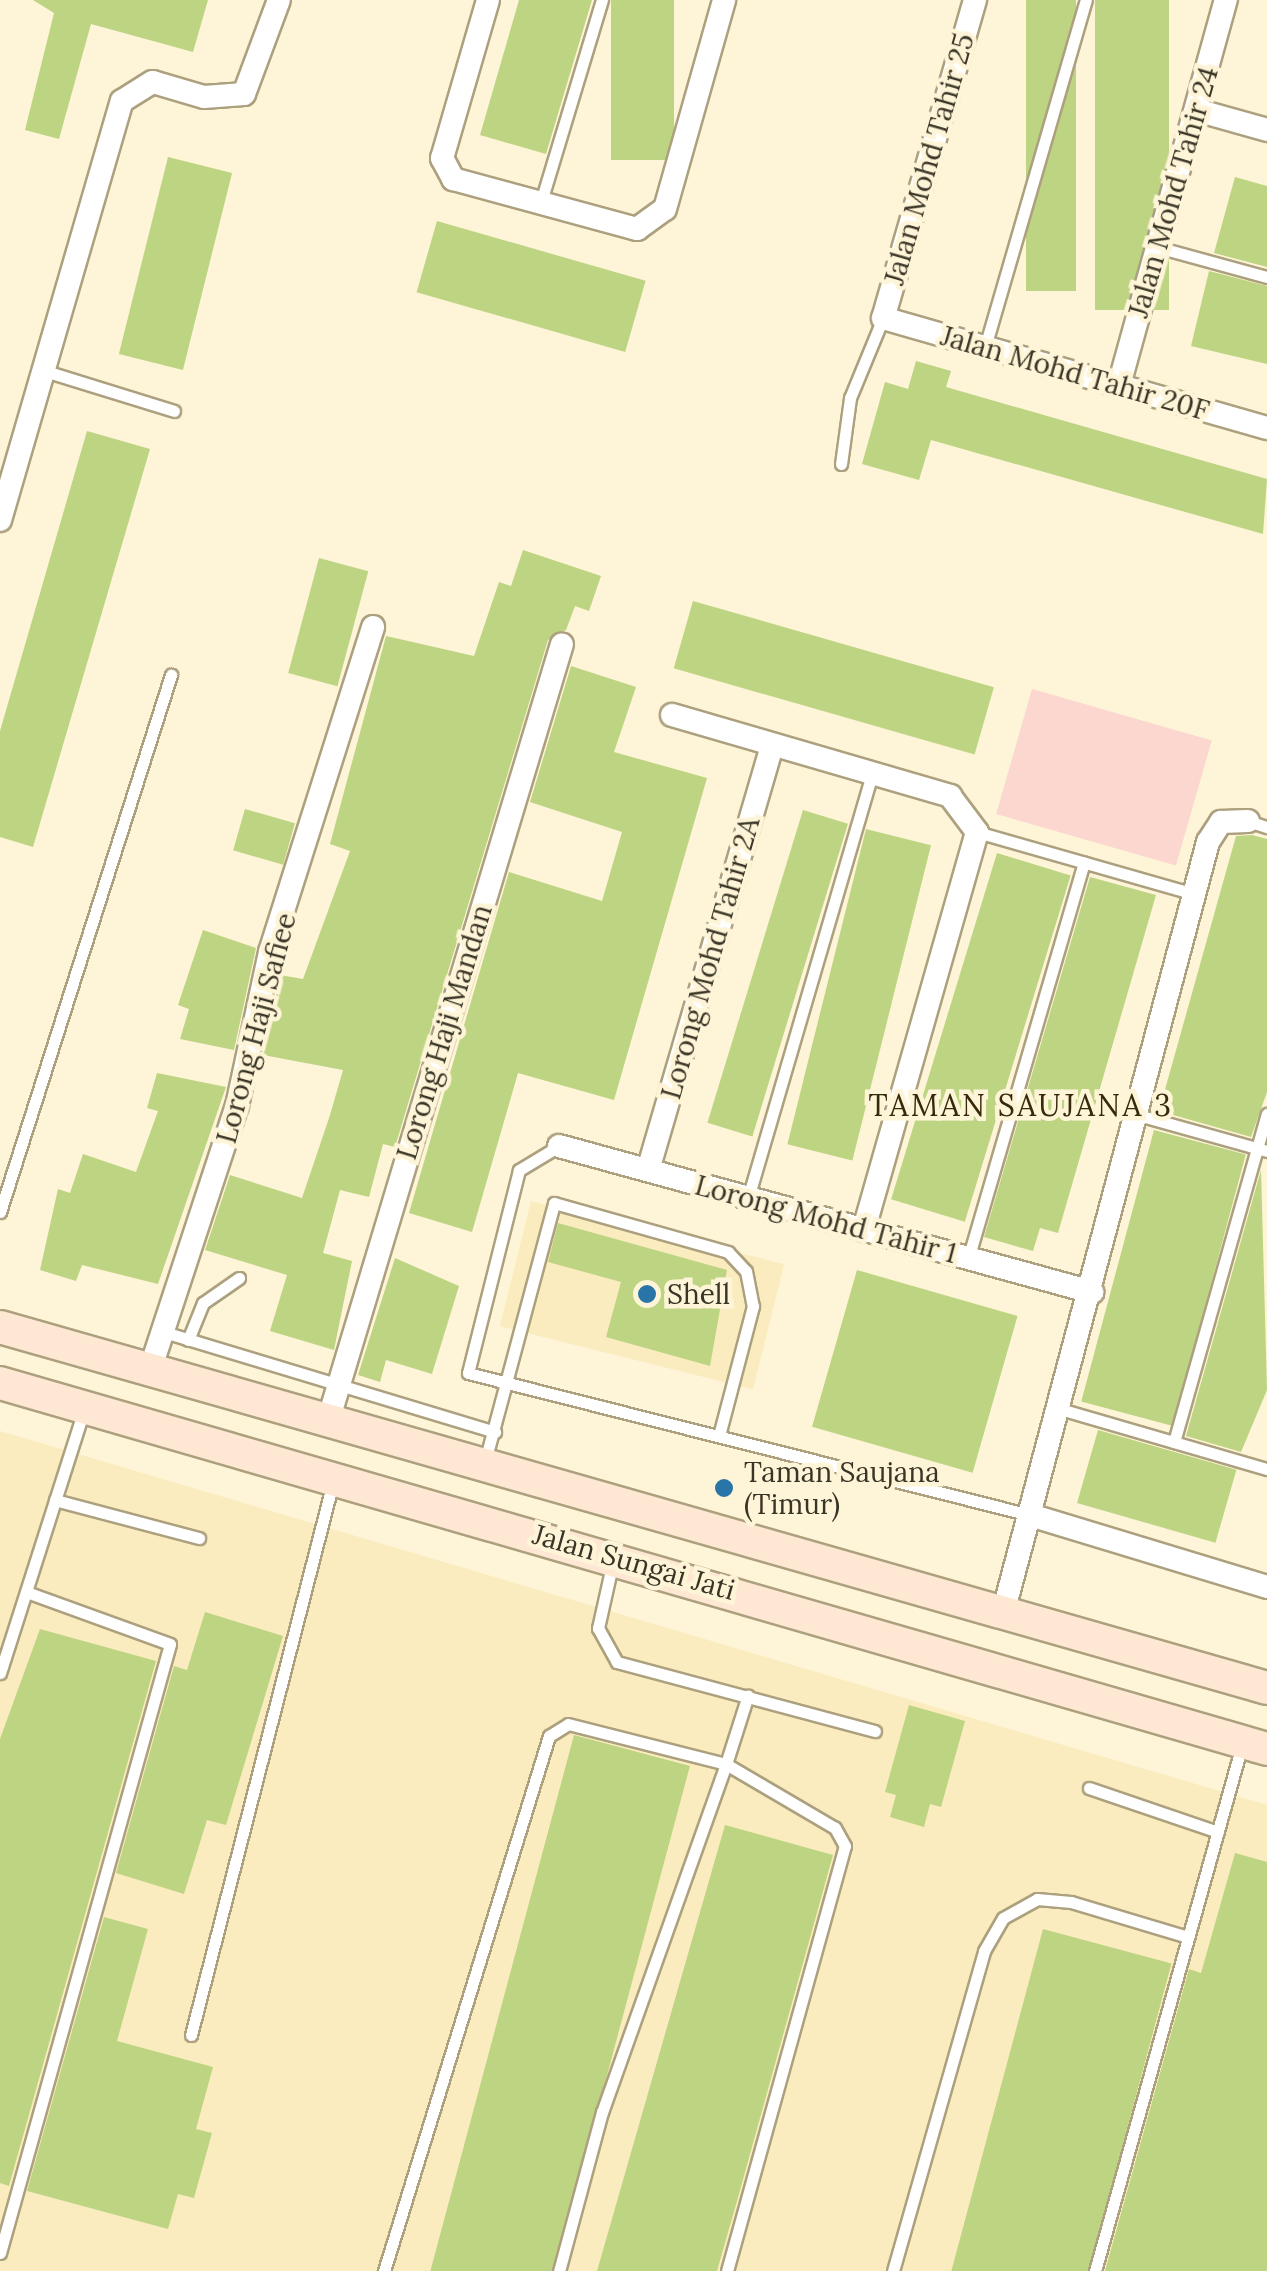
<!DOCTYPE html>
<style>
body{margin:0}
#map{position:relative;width:1267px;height:2271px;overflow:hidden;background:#fef4d7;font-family:Lora,serif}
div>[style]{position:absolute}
.built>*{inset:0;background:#faecbf;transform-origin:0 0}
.green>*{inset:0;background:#fbd7cf;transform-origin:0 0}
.building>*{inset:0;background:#bdd482;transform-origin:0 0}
.roads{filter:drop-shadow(2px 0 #aca07e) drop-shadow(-2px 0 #aca07e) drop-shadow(0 2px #aca07e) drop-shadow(0 -2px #aca07e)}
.lane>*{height:11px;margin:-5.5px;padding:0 5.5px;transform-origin:5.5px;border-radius:5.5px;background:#fff}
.street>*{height:22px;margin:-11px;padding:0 11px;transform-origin:11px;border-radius:11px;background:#fff}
.secondary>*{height:32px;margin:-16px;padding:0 16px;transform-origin:16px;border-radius:16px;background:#fee7d3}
.dots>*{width:28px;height:28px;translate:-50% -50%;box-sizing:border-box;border:5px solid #fef4d7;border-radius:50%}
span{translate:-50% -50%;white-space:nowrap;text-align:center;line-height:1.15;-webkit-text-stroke:9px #fef4d7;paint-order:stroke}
.street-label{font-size:28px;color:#393526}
.poi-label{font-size:28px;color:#393526}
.left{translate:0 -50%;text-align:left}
.neighbourhood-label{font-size:30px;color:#352b0b;letter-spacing:2.5px}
</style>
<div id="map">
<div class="built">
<div style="left:531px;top:1201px;width:261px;height:129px;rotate:14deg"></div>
<div style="clip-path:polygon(0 1431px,1267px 1805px,1267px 2271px,0 2271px)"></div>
</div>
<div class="green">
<div style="left:1032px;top:689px;width:187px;height:130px;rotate:16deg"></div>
</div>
<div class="building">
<div style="clip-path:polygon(33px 0,208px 0,193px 52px,91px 24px,59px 139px,25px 130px,54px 13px)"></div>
<div style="clip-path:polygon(519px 0,592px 0,546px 154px,480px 135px)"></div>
<div style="left:611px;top:0;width:63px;height:160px"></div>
<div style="left:1026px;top:0;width:50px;height:291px"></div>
<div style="left:1095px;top:0;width:74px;height:310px"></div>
<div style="left:168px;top:157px;width:66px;height:203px;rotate:14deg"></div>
<div style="clip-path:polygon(1235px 177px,1267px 186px,1267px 267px,1214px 253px)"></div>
<div style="left:437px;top:221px;width:217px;height:74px;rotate:16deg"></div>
<div style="clip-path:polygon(1209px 271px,1267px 286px,1267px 364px,1191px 346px)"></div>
<div style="clip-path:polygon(916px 361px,951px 371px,946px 387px,1267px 479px,1263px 534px,931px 440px,919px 480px,862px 464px,885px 382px,908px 389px)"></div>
<div style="clip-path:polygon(87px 431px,150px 449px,33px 847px,0 837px,0 731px)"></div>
<div style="clip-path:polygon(523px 550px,601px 576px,589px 611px,575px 606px,566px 630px,548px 640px,395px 1147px,383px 1144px,369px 1197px,340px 1190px,323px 1253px,352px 1261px,334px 1350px,270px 1331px,287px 1275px,205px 1250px,230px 1175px,302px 1198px,330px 1115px,343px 1070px,263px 1055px,280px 975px,303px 979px,350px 851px,330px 844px,386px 636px,474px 656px,499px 582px,511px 586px)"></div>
<div style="left:319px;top:558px;width:51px;height:119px;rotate:15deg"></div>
<div style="left:693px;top:601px;width:313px;height:70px;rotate:16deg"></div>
<div style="clip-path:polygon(571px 666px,636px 687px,614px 752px,707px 778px,614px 1100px,518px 1073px,472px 1232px,409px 1213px,509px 872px,602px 901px,622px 832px,530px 802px)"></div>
<div style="left:245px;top:809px;width:52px;height:43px;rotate:16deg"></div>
<div style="left:803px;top:810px;width:47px;height:327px;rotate:17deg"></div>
<div style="left:866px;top:829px;width:67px;height:325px;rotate:14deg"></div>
<div style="clip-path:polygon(1252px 835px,1267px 839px,1267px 1092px,1251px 1137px,1159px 1111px,1236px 836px)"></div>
<div style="left:997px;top:853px;width:77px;height:362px;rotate:17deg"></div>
<div style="clip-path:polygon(1090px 877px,1156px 895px,1058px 1233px,1040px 1228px,1033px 1251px,984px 1237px)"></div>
<div style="clip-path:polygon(203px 930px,256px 948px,234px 1050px,180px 1039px,189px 1009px,178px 1005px)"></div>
<div style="clip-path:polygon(157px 1073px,226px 1087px,158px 1284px,82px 1265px,76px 1281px,40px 1270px,58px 1189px,70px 1193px,83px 1154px,136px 1172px,158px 1111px,147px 1108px)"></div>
<div style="left:1154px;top:1130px;width:95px;height:281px;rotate:15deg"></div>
<div style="clip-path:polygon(1261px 1170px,1267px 1390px,1241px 1452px,1186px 1436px)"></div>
<div style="clip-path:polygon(558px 1223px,727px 1270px,710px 1366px,606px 1337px,621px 1282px,548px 1262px)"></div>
<div style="clip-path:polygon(395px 1258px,459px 1286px,432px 1374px,386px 1360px,380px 1382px,358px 1375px)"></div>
<div style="left:857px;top:1270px;width:167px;height:163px;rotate:16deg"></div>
<div style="left:1098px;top:1430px;width:144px;height:76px;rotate:16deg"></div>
<div style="clip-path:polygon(205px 1612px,283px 1636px,226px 1825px,207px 1820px,184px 1894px,116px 1873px,174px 1666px,187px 1670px)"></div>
<div style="clip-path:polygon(40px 1629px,156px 1661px,9px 2186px,0 2183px,0 1739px)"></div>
<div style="clip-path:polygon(909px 1705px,965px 1721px,941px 1807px,930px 1804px,924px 1827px,890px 1817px,896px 1795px,885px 1792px)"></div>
<div style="left:574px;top:1735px;width:120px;height:559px;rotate:15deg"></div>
<div style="clip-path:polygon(725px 1825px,833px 1855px,737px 2201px,717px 2271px,597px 2271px)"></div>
<div style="clip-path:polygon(1235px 1853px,1267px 1862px,1267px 2271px,1105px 2271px,1189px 1969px,1201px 1973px)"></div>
<div style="clip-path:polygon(104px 1917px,148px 1929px,117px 2041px,213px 2067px,196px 2129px,212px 2133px,194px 2198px,178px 2194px,168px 2229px,27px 2191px)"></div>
<div style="left:1043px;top:1929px;width:133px;height:355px;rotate:15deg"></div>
</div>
<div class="roads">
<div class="lane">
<div style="left:540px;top:205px;width:214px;rotate:-73.2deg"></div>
<div style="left:1157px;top:247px;width:114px;rotate:15.3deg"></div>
<div style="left:985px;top:347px;width:361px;rotate:-73.8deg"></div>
<div style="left:45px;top:371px;width:135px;rotate:17.2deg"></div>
<div style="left:841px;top:464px;width:67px;rotate:-82.2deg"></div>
<div style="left:850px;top:398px;width:87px;rotate:-67.6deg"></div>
<div style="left:1248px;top:821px;width:20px;rotate:18deg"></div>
<div style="left:977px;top:832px;width:226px;rotate:15.9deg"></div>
<div style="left:1138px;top:1115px;width:134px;rotate:15.6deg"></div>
<div style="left:559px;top:1146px;width:47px;rotate:149deg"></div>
<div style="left:519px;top:1170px;width:209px;rotate:104.1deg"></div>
<div style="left:468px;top:1373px;width:580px;rotate:14.18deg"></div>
<div style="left:748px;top:1198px;width:441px;rotate:-73.7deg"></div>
<div style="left:0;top:1212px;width:564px;rotate:-72.34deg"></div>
<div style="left:968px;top:1259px;width:413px;rotate:-73.7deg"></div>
<div style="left:164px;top:1332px;width:346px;rotate:16.8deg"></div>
<div style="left:188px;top:1340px;width:40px;rotate:-68deg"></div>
<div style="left:203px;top:1303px;width:44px;rotate:-34.8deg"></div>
<div style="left:1060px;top:1409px;width:216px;rotate:16.2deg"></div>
<div style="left:1174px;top:1442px;width:341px;rotate:-74.2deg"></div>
<div style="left:485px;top:1461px;width:267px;rotate:-75deg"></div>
<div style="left:554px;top:1203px;width:181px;rotate:15.7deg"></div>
<div style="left:728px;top:1252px;width:26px;rotate:47deg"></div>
<div style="left:746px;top:1271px;width:36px;rotate:79deg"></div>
<div style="left:753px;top:1306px;width:134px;rotate:104.7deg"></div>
<div style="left:55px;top:1500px;width:149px;rotate:14.8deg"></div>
<div style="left:613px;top:1561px;width:69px;rotate:102.6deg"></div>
<div style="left:598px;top:1628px;width:39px;rotate:61deg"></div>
<div style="left:617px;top:1662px;width:267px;rotate:15deg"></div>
<div style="left:0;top:1673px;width:276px;rotate:-72.3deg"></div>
<div style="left:1089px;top:1788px;width:136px;rotate:18.8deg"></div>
<div style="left:191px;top:2035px;width:571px;rotate:-75.6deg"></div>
<div style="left:0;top:2253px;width:632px;rotate:-74.4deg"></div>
<div style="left:170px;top:1644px;width:153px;rotate:-160.1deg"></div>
<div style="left:384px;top:2271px;width:560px;rotate:-72.86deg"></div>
<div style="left:549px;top:1736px;width:22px;rotate:-32deg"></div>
<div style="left:568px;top:1724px;width:163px;rotate:14.2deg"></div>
<div style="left:726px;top:1764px;width:369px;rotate:109.6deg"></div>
<div style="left:602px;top:2112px;width:165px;rotate:105.1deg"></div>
<div style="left:727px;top:2271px;width:441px;rotate:-74.5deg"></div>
<div style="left:845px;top:1846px;width:21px;rotate:-119deg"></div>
<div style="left:835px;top:1828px;width:126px;rotate:-149.6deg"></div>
<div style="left:726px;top:1764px;width:72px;rotate:-72.3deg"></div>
<div style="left:893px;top:2271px;width:333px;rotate:-74.1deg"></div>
<div style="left:984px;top:1951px;width:38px;rotate:-60deg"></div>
<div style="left:1003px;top:1918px;width:39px;rotate:-29deg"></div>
<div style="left:1037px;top:1899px;width:34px;rotate:5deg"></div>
<div style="left:1071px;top:1902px;width:122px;rotate:16.7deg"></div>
<div style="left:1095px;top:2271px;width:546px;rotate:-74.39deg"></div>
</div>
<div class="street">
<div style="left:488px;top:0;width:165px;rotate:106.2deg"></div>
<div style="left:442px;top:158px;width:24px;rotate:62deg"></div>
<div style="left:453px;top:179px;width:191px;rotate:15.2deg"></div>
<div style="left:637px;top:229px;width:34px;rotate:-36deg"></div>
<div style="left:665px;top:209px;width:217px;rotate:-74.2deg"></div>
<div style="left:975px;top:0;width:331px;rotate:106.1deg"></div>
<div style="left:883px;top:318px;width:399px;rotate:16deg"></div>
<div style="left:1196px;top:110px;width:74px;rotate:15.7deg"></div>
<div style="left:1119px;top:385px;width:400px;rotate:-74.5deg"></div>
<div style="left:0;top:520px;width:436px;rotate:-73.8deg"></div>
<div style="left:122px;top:101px;width:36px;rotate:-32deg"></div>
<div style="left:153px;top:82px;width:53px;rotate:16.4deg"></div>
<div style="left:204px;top:97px;width:40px;rotate:-4.3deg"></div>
<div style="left:244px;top:94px;width:100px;rotate:-69.6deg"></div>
<div style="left:672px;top:715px;width:290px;rotate:16.2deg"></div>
<div style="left:950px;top:796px;width:45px;rotate:53.1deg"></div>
<div style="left:977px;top:832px;width:414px;rotate:105.9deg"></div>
<div style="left:559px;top:1146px;width:553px;rotate:15.32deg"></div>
<div style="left:648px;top:1170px;width:442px;rotate:-73.7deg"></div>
<div style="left:150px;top:1370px;width:278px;rotate:-71.8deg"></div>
<div style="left:237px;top:1106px;width:157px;rotate:-77.9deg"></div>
<div style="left:270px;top:952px;width:341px;rotate:-72.4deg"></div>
<div style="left:328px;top:1421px;width:811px;rotate:-73.24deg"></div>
<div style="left:1030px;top:1515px;width:248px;rotate:16.9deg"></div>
<div style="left:1003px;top:1613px;width:798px;rotate:-75.11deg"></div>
<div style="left:1208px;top:842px;width:24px;rotate:-57deg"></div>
<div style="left:1221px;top:822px;width:27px;rotate:-2deg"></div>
</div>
<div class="secondary">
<div style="left:0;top:1327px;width:1317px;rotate:15.9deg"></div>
<div style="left:0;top:1383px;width:1319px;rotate:16.11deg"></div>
</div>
</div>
<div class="dots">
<div style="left:647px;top:1294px;background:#2975a8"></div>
<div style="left:724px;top:1488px;background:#2975a8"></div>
</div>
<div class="street-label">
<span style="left:929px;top:159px;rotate:-74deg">Jalan Mohd Tahir 25</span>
<span style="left:1173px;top:192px;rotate:-74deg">Jalan Mohd Tahir 24</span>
<span style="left:1075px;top:373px;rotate:16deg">Jalan Mohd Tahir 20F</span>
<span style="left:710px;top:958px;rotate:-74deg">Lorong Mohd Tahir 2A</span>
<span style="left:256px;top:1028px;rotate:-75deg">Lorong Haji Safiee</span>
<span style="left:444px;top:1032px;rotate:-73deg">Lorong Haji Mandan</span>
<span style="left:826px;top:1219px;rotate:15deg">Lorong Mohd Tahir 1</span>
<span style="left:634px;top:1562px;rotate:16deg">Jalan Sungai Jati</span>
</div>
<div class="poi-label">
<span class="left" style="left:667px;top:1294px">Shell</span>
<span class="left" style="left:744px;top:1488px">Taman Saujana<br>(Timur)</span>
</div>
<div class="neighbourhood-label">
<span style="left:1021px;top:1105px">TAMAN SAUJANA 3</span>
</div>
</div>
